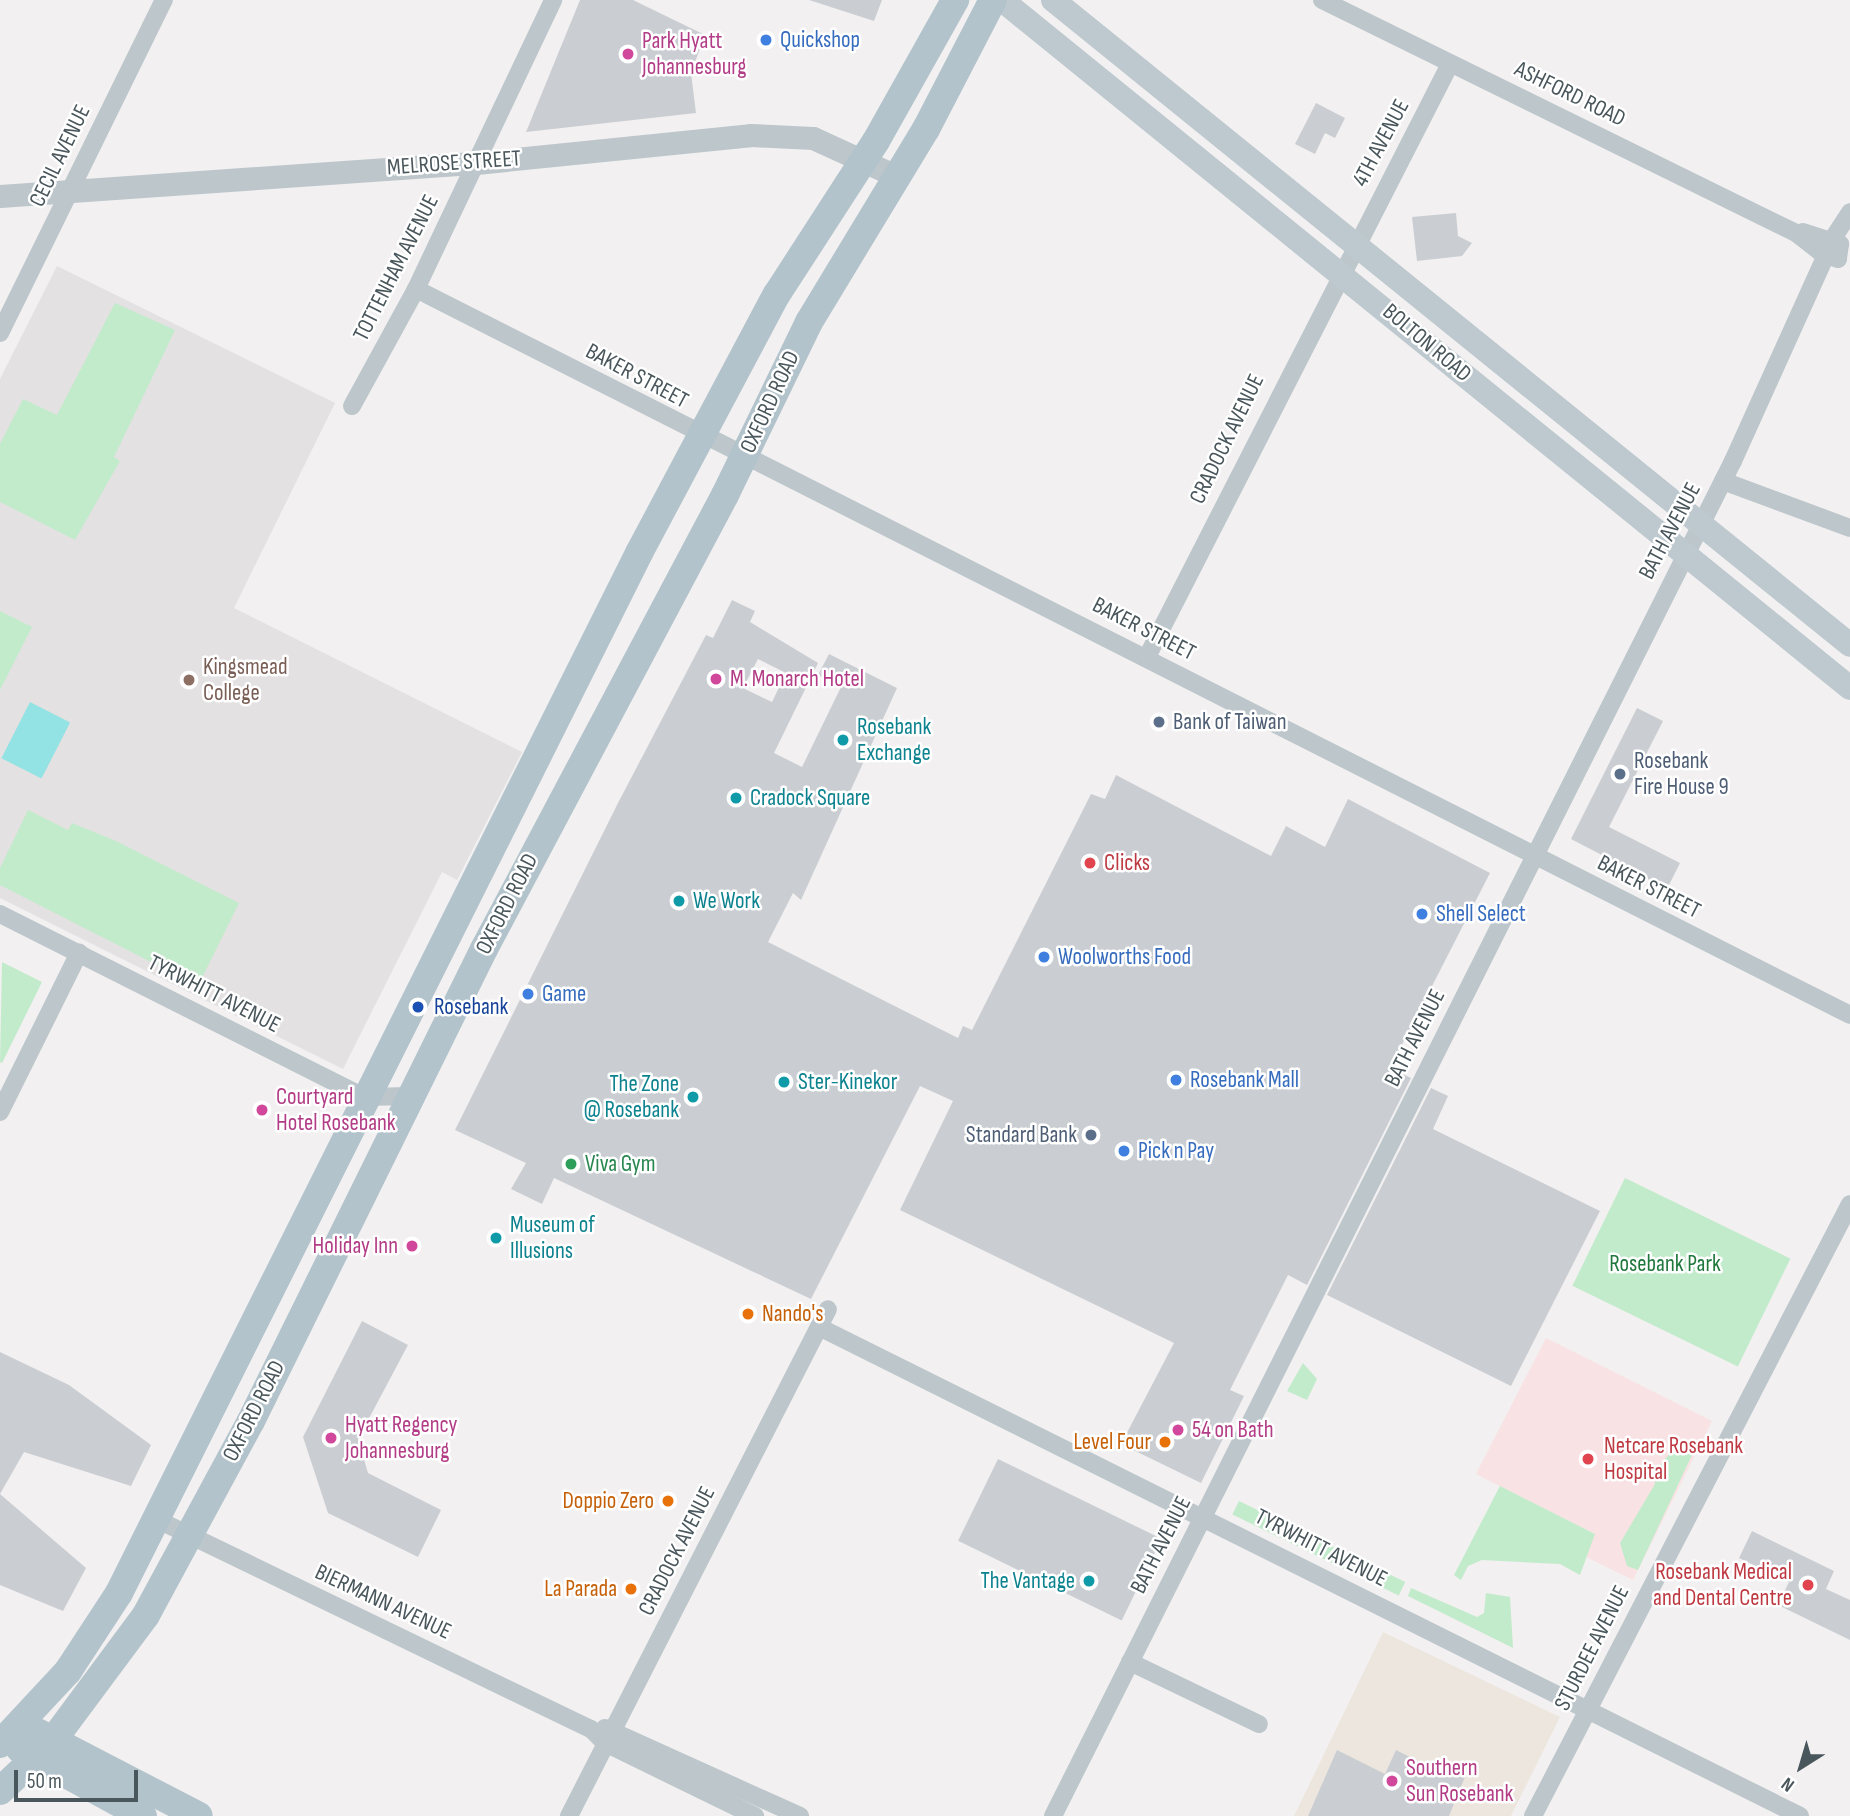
<!DOCTYPE html>
<style>
body{margin:0}
#map{position:relative;width:1850px;height:1816px;overflow:hidden;background:#f2f0f0;font-family:"Sofia Sans Condensed",sans-serif}
div>[style]{position:absolute}
.commercial>*{inset:0;background:#ede6df}
.education>*{inset:0;background:#e3e1e1}
.medical>*{inset:0;background:#f9e2e4}
.green>*{inset:0;background:#c2ebcb;transform-origin:0 0}
.water>*{inset:0;background:#93e2e4;transform-origin:0 0}
.building>*{inset:0;background:#caced2;transform-origin:0 0}
.minor>*{height:18px;margin:-9px;padding:0 9px;transform-origin:9px;border-radius:9px;background:#bcc6cb}
.tertiary>*{height:23px;margin:-11.5px;padding:0 11.5px;transform-origin:11.5px;border-radius:11.5px;background:#bcc6cb}
.secondary>*{height:24px;margin:-12px;padding:0 12px;transform-origin:12px;border-radius:12px;background:#bdc9cf}
.primary>*{height:28px;margin:-14px;padding:0 14px;transform-origin:14px;border-radius:14px;background:#b2c3cc}
.dots>*{width:19px;height:19px;translate:-50% -50%;box-sizing:border-box;border:4px solid #fff;border-radius:50%}
span{translate:-50% -50%;white-space:nowrap;text-align:center;line-height:1.15;-webkit-text-stroke:5px #fff;paint-order:stroke}
.shop-label{font-size:23px;color:#366cbe}
.left{translate:0 -50%;text-align:left}
.hotel-label{font-size:23px;color:#b23c85}
.right{translate:-100% -50%;text-align:right}
.street-label{font-size:23px;color:#49565b}
.education-label{font-size:23px;color:#785e54}
.service-label{font-size:23px;color:#4e5e75}
.culture-label{font-size:23px;color:#0d838f}
.health-label{font-size:23px;color:#be3a42}
.transit-label{font-size:23px;color:#164399}
.leisure-label{font-size:23px;color:#27864d}
.park-label{font-size:23px;color:#1f773c}
.food-label{font-size:23px;color:#c56008}
.north{position:absolute;left:1766px;top:1732px;width:70px;height:70px;-webkit-text-stroke:5px #fff;paint-order:stroke;rotate:217deg;font-size:19px;font-weight:700;line-height:28px;text-align:center;color:#49565b}
.north::after{content:'';display:block;margin:auto;width:24px;height:32px;background:#49565b;clip-path:polygon(50% 0,100% 100%,50% 72%,0 100%)}
.scale{position:absolute;left:14px;top:1770px;width:124px;height:32px;box-sizing:border-box;border:4px solid #49565b;border-top:0;padding-left:9px;font-size:21px;line-height:24px;white-space:nowrap;color:#49565b;-webkit-text-stroke:5px #fff;paint-order:stroke}
</style>
<div id="map">
<div class="commercial">
<div style="clip-path:polygon(1383px 1632px,1560px 1717px,1511px 1816px,1294px 1816px)"></div>
</div>
<div class="education">
<div style="clip-path:polygon(57px 266px,335px 403px,234px 608px,522px 752px,457px 880px,442px 872px,343px 1069px,0 898px,0 379px)"></div>
</div>
<div class="medical">
<div style="clip-path:polygon(1546px 1338px,1712px 1421px,1633px 1580px,1584px 1556px,1595px 1534px,1476px 1474px)"></div>
</div>
<div class="green">
<div style="clip-path:polygon(115px 303px,175px 330px,114px 457px,120px 461px,75px 540px,0 502px,0 444px,23px 399px,57px 415px)"></div>
<div style="clip-path:polygon(0 611px,32px 627px,0 690px)"></div>
<div style="clip-path:polygon(28px 810px,68px 830px,72px 823px,116px 841px,239px 903px,198px 986px,0 885px,0 868px)"></div>
<div style="clip-path:polygon(2px 962px,42px 982px,2px 1063px,0 1062px)"></div>
<div style="left:1625px;top:1178px;width:184px;height:120px;rotate:26deg"></div>
<div style="clip-path:polygon(1303px 1363px,1317px 1379px,1307px 1400px,1287px 1391px)"></div>
<div style="clip-path:polygon(1699px 1440px,1638px 1570px,1627px 1566px,1620px 1543px,1655px 1484px,1655px 1471px,1676px 1446px)"></div>
<div style="clip-path:polygon(1500px 1486px,1595px 1534px,1580px 1575px,1560px 1564px,1482px 1560px,1468px 1566px,1461px 1580px,1454px 1575px)"></div>
<div style="left:1239px;top:1501px;width:185px;height:15px;rotate:26deg"></div>
<div style="clip-path:polygon(1411px 1588px,1477px 1617px,1484px 1613px,1486px 1593px,1510px 1597px,1513px 1648px,1408px 1596px)"></div>
</div>
<div class="water">
<div style="left:30px;top:702px;width:45px;height:63px;rotate:27deg"></div>
</div>
<div class="building">
<div style="clip-path:polygon(580px 0,633px 0,705px 35px,691px 73px,696px 113px,526px 132px)"></div>
<div style="clip-path:polygon(809px 0,882px 0,874px 21px)"></div>
<div style="clip-path:polygon(1316px 103px,1345px 118px,1335px 138px,1325px 133px,1315px 154px,1295px 144px)"></div>
<div style="clip-path:polygon(1456px 213px,1458px 236px,1472px 243px,1462px 256px,1417px 261px,1412px 217px)"></div>
<div style="clip-path:polygon(evenodd,732px 600px,755px 611px,750px 622px,818px 663px,774px 753px,802px 767px,841px 687px,818px 675px,829px 654px,897px 688px,801px 900px,793px 893px,768px 942px,958px 1038px,963px 1026px,972px 1030px,1091px 794px,1105px 799px,1116px 775px,1271px 856px,1286px 826px,1325px 847px,1348px 799px,1490px 873px,1390px 1068px,1411px 1078px,1307px 1285px,1288px 1275px,1230px 1390px,1244px 1396px,1201px 1483px,1121px 1444px,1174px 1343px,900px 1210px,953px 1101px,920px 1086px,811px 1299px,554px 1178px,542px 1204px,511px 1189px,526px 1163px,455px 1130px,618px 803px,706px 635px,713px 638px,732px 600px,758px 659px,786px 673px,772px 702px,743px 688px,758px 659px)"></div>
<div style="clip-path:polygon(1637px 708px,1663px 721px,1609px 827px,1680px 863px,1667px 889px,1571px 839px)"></div>
<div style="clip-path:polygon(1431px 1088px,1448px 1096px,1433px 1129px,1600px 1211px,1511px 1386px,1327px 1295px)"></div>
<div style="clip-path:polygon(362px 1321px,408px 1345px,358px 1439px,368px 1473px,441px 1510px,418px 1557px,328px 1513px,303px 1437px)"></div>
<div style="clip-path:polygon(0 1352px,69px 1385px,151px 1445px,131px 1486px,24px 1452px,0 1494px,86px 1568px,63px 1611px,0 1585px)"></div>
<div style="left:998px;top:1459px;width:182px;height:91px;rotate:26deg"></div>
<div style="clip-path:polygon(1752px 1531px,1834px 1571px,1826px 1589px,1850px 1600px,1850px 1640px,1778px 1605px,1789px 1582px,1739px 1558px)"></div>
<div style="clip-path:polygon(1337px 1750px,1385px 1774px,1396px 1750px,1449px 1777px,1457px 1761px,1469px 1767px,1449px 1816px,1308px 1816px)"></div>
</div>
<div class="minor">
<div style="left:1322px;top:0;width:528px;rotate:26.18deg"></div>
<div style="left:1796px;top:233px;width:34px;rotate:38deg"></div>
<div style="left:1803px;top:232px;width:39px;rotate:18deg"></div>
<div style="left:1840px;top:244px;width:15px;rotate:98deg"></div>
<div style="left:1838px;top:259px;width:16px;rotate:-162deg"></div>
<div style="left:1823px;top:254px;width:13px;rotate:-72deg"></div>
<div style="left:1832px;top:240px;width:33px;rotate:-57deg"></div>
<div style="left:416px;top:289px;width:1607px;rotate:26.85deg"></div>
<div style="left:0;top:333px;width:371px;rotate:-63.8deg"></div>
<div style="left:352px;top:406px;width:133px;rotate:-61.3deg"></div>
<div style="left:416px;top:289px;width:320px;rotate:-64.6deg"></div>
<div style="left:1723px;top:481px;width:135px;rotate:20.3deg"></div>
<div style="left:1147px;top:657px;width:666px;rotate:-62.93deg"></div>
<div style="left:0;top:914px;width:407px;rotate:26.7deg"></div>
<div style="left:364px;top:1097px;width:46px;rotate:-1.2deg"></div>
<div style="left:0;top:1112px;width:178px;rotate:-63.6deg"></div>
<div style="left:819px;top:1327px;width:1096px;rotate:26.49deg"></div>
<div style="left:156px;top:1519px;width:483px;rotate:25.8deg"></div>
<div style="left:591px;top:1729px;width:20px;rotate:45deg"></div>
<div style="left:605px;top:1743px;width:167px;rotate:26deg"></div>
<div style="left:1130px;top:1662px;width:143px;rotate:25.7deg"></div>
<div style="left:605px;top:1728px;width:214px;rotate:24.3deg"></div>
<div style="left:569px;top:1816px;width:569px;rotate:-62.94deg"></div>
<div style="left:1053px;top:1816px;width:1516px;rotate:-63.35deg"></div>
<div style="left:1733px;top:461px;width:224px;rotate:-65.7deg"></div>
<div style="left:1533px;top:1816px;width:689px;rotate:-62.62deg"></div>
</div>
<div class="tertiary">
<div style="left:0;top:196px;width:477px;rotate:-4deg"></div>
<div style="left:476px;top:163px;width:275px;rotate:-5.8deg"></div>
<div style="left:750px;top:135px;width:63px;rotate:2.7deg"></div>
<div style="left:813px;top:138px;width:94px;rotate:24.6deg"></div>
</div>
<div class="secondary">
<div style="left:1002px;top:0;width:1092px;rotate:39.05deg"></div>
<div style="left:1053px;top:0;width:1025px;rotate:38.98deg"></div>
</div>
<div class="primary">
<div style="left:37px;top:1732px;width:182px;rotate:27.4deg"></div>
<div style="left:0;top:1744px;width:100px;rotate:-47deg"></div>
<div style="left:68px;top:1671px;width:93px;rotate:-56.8deg"></div>
<div style="left:119px;top:1593px;width:1163px;rotate:-63.43deg"></div>
<div style="left:639px;top:553px;width:293px;rotate:-62deg"></div>
<div style="left:777px;top:294px;width:182px;rotate:-57.1deg"></div>
<div style="left:876px;top:141px;width:162px;rotate:-60.7deg"></div>
<div style="left:20px;top:1749px;width:140px;rotate:28.6deg"></div>
<div style="left:0;top:1791px;width:70px;rotate:-43.3deg"></div>
<div style="left:51px;top:1743px;width:159px;rotate:-53.4deg"></div>
<div style="left:146px;top:1615px;width:221px;rotate:-61.6deg"></div>
<div style="left:251px;top:1421px;width:526px;rotate:-63.73deg"></div>
<div style="left:484px;top:949px;width:514px;rotate:-62.04deg"></div>
<div style="left:725px;top:495px;width:192px;rotate:-64.1deg"></div>
<div style="left:809px;top:322px;width:226px;rotate:-58.8deg"></div>
<div style="left:926px;top:129px;width:145px;rotate:-62.6deg"></div>
</div>
<div class="dots">
<div style="left:766px;top:40px;background:#3f7fe0"></div>
<div style="left:628px;top:54px;background:#d1479c"></div>
<div style="left:716px;top:679px;background:#d1479c"></div>
<div style="left:189px;top:680px;background:#8d6e63"></div>
<div style="left:1159px;top:722px;background:#5c6f8a"></div>
<div style="left:843px;top:740px;background:#0f9aa8"></div>
<div style="left:1620px;top:774px;background:#5c6f8a"></div>
<div style="left:736px;top:798px;background:#0f9aa8"></div>
<div style="left:1090px;top:863px;background:#e0444e"></div>
<div style="left:679px;top:901px;background:#0f9aa8"></div>
<div style="left:1422px;top:914px;background:#3f7fe0"></div>
<div style="left:1044px;top:957px;background:#3f7fe0"></div>
<div style="left:528px;top:994px;background:#3f7fe0"></div>
<div style="left:418px;top:1007px;background:#1a4fb4"></div>
<div style="left:1176px;top:1080px;background:#3f7fe0"></div>
<div style="left:784px;top:1082px;background:#0f9aa8"></div>
<div style="left:693px;top:1097px;background:#0f9aa8"></div>
<div style="left:262px;top:1110px;background:#d1479c"></div>
<div style="left:1091px;top:1135px;background:#5c6f8a"></div>
<div style="left:1124px;top:1151px;background:#3f7fe0"></div>
<div style="left:571px;top:1164px;background:#2e9e5b"></div>
<div style="left:496px;top:1238px;background:#0f9aa8"></div>
<div style="left:412px;top:1246px;background:#d1479c"></div>
<div style="left:748px;top:1314px;background:#e8710a"></div>
<div style="left:1178px;top:1430px;background:#d1479c"></div>
<div style="left:331px;top:1438px;background:#d1479c"></div>
<div style="left:1165px;top:1442px;background:#e8710a"></div>
<div style="left:1588px;top:1459px;background:#e0444e"></div>
<div style="left:668px;top:1501px;background:#e8710a"></div>
<div style="left:1089px;top:1581px;background:#0f9aa8"></div>
<div style="left:1808px;top:1585px;background:#e0444e"></div>
<div style="left:631px;top:1589px;background:#e8710a"></div>
<div style="left:1392px;top:1781px;background:#d1479c"></div>
</div>
<div class="shop-label">
<span class="left" style="left:780px;top:40px">Quickshop</span>
<span class="left" style="left:1436px;top:914px">Shell Select</span>
<span class="left" style="left:1058px;top:957px">Woolworths Food</span>
<span class="left" style="left:542px;top:994px">Game</span>
<span class="left" style="left:1190px;top:1080px">Rosebank Mall</span>
<span class="left" style="left:1138px;top:1151px">Pick n Pay</span>
</div>
<div class="hotel-label">
<span class="left" style="left:642px;top:54px">Park Hyatt<br>Johannesburg</span>
<span class="left" style="left:730px;top:679px">M. Monarch Hotel</span>
<span class="left" style="left:276px;top:1110px">Courtyard<br>Hotel Rosebank</span>
<span class="right" style="left:398px;top:1246px">Holiday Inn</span>
<span class="left" style="left:345px;top:1438px">Hyatt Regency<br>Johannesburg</span>
<span class="left" style="left:1192px;top:1430px">54 on Bath</span>
<span class="left" style="left:1406px;top:1781px">Southern<br>Sun Rosebank</span>
</div>
<div class="street-label">
<span style="left:1570px;top:94px;rotate:26deg">ASHFORD ROAD</span>
<span style="left:1381px;top:143px;rotate:-62deg">4TH AVENUE</span>
<span style="left:60px;top:156px;rotate:-64deg">CECIL AVENUE</span>
<span style="left:454px;top:163px;rotate:-4deg">MELROSE STREET</span>
<span style="left:396px;top:268px;rotate:-63deg">TOTTENHAM AVENUE</span>
<span style="left:1427px;top:343px;rotate:40deg">BOLTON ROAD</span>
<span style="left:637px;top:376px;rotate:28deg">BAKER STREET</span>
<span style="left:770px;top:402px;rotate:-65deg">OXFORD ROAD</span>
<span style="left:1227px;top:439px;rotate:-64deg">CRADOCK AVENUE</span>
<span style="left:1670px;top:531px;rotate:-62deg">BATH AVENUE</span>
<span style="left:1144px;top:629px;rotate:27deg">BAKER STREET</span>
<span style="left:1649px;top:887px;rotate:27deg">BAKER STREET</span>
<span style="left:507px;top:904px;rotate:-63deg">OXFORD ROAD</span>
<span style="left:214px;top:994px;rotate:27deg">TYRWHITT AVENUE</span>
<span style="left:1415px;top:1038px;rotate:-63deg">BATH AVENUE</span>
<span style="left:254px;top:1411px;rotate:-63deg">OXFORD ROAD</span>
<span style="left:1161px;top:1545px;rotate:-63deg">BATH AVENUE</span>
<span style="left:1321px;top:1548px;rotate:27deg">TYRWHITT AVENUE</span>
<span style="left:677px;top:1551px;rotate:-63deg">CRADOCK AVENUE</span>
<span style="left:383px;top:1602px;rotate:25deg">BIERMANN AVENUE</span>
<span style="left:1592px;top:1648px;rotate:-63deg">STURDEE AVENUE</span>
</div>
<div class="education-label">
<span class="left" style="left:203px;top:680px">Kingsmead<br>College</span>
</div>
<div class="service-label">
<span class="left" style="left:1173px;top:722px">Bank of Taiwan</span>
<span class="left" style="left:1634px;top:774px">Rosebank<br>Fire House 9</span>
<span class="right" style="left:1077px;top:1135px">Standard Bank</span>
</div>
<div class="culture-label">
<span class="left" style="left:857px;top:740px">Rosebank<br>Exchange</span>
<span class="left" style="left:750px;top:798px">Cradock Square</span>
<span class="left" style="left:693px;top:901px">We Work</span>
<span class="left" style="left:798px;top:1082px">Ster-Kinekor</span>
<span class="right" style="left:679px;top:1097px">The Zone<br>@ Rosebank</span>
<span class="left" style="left:510px;top:1238px">Museum of<br>Illusions</span>
<span class="right" style="left:1075px;top:1581px">The Vantage</span>
</div>
<div class="health-label">
<span class="left" style="left:1104px;top:863px">Clicks</span>
<span class="left" style="left:1604px;top:1459px">Netcare Rosebank<br>Hospital</span>
<span class="right" style="left:1792px;top:1585px">Rosebank Medical<br>and Dental Centre</span>
</div>
<div class="transit-label">
<span class="left" style="left:434px;top:1007px">Rosebank</span>
</div>
<div class="leisure-label">
<span class="left" style="left:585px;top:1164px">Viva Gym</span>
</div>
<div class="park-label">
<span style="left:1665px;top:1264px">Rosebank Park</span>
</div>
<div class="food-label">
<span class="left" style="left:762px;top:1314px">Nando's</span>
<span class="right" style="left:1151px;top:1442px">Level Four</span>
<span class="right" style="left:654px;top:1501px">Doppio Zero</span>
<span class="right" style="left:617px;top:1589px">La Parada</span>
</div>
<div class="north">N</div>
<div class="scale">50 m</div>
</div>
